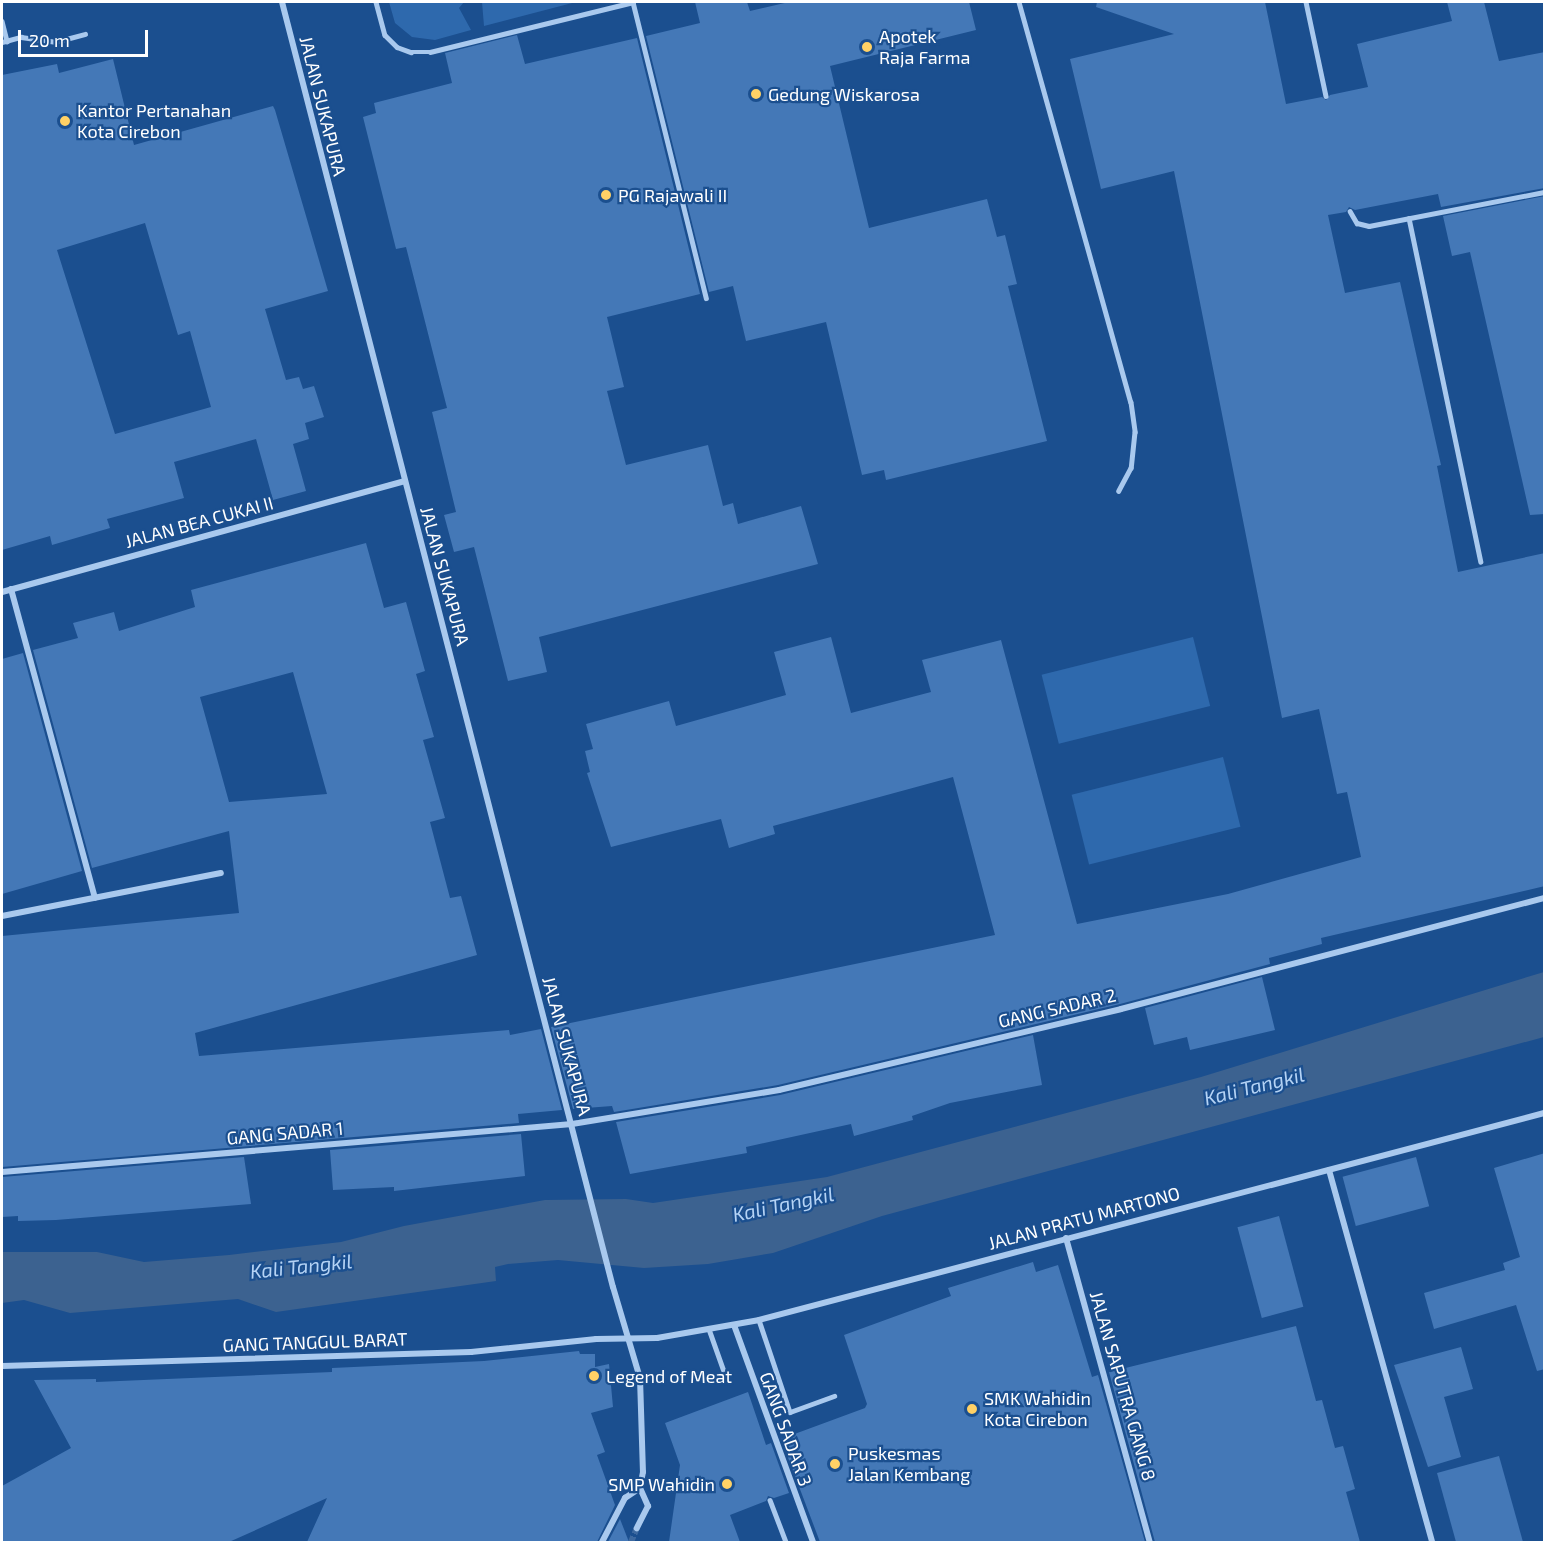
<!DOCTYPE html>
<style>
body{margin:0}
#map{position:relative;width:1546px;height:1544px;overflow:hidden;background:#1b4f8f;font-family:"Exo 2",sans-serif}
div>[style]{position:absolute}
.green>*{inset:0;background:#2e69ad;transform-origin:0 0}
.water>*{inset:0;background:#3c6290}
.building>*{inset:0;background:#4478b7;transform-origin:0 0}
.minor-tunnel>*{height:6px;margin-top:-3px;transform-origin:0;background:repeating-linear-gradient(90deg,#3d69a0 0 6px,transparent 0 9px)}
.service>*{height:4.5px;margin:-2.25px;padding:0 2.25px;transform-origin:2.25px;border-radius:2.25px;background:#a9c9ee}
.minor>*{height:6px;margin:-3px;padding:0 3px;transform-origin:3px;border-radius:3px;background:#a9c9ee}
.dots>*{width:16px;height:16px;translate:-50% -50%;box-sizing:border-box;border:3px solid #1b4f8f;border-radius:50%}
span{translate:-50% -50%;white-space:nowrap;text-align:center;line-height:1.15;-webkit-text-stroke:4.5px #1b4f8f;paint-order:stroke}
.poi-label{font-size:18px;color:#fff}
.left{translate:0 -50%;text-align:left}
.right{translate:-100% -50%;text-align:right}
.street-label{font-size:18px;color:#fff}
.water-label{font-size:20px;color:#b5d3f5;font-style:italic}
.frame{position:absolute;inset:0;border:3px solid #fff;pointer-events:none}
.scale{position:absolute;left:18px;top:30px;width:130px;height:27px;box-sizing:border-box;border:3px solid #fff;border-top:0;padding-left:8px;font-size:18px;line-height:21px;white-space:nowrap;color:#fff;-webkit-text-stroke:4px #1b4f8f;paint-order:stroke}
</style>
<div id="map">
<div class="green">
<div style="clip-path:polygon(389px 2px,464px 2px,459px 8px,471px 30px,435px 40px,412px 37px,395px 23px)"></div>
<div style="clip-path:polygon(482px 2px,576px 2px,484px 26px)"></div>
<div style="left:1193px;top:637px;width:71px;height:156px;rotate:76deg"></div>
<div style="left:1223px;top:757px;width:72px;height:156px;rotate:76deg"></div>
</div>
<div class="water">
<div style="clip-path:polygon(1544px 972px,1544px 1037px,882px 1216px,773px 1253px,708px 1264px,644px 1268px,558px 1260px,508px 1264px,495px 1267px,496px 1281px,276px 1312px,238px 1299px,70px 1313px,24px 1300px,2px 1303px,2px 1252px,97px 1252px,144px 1262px,229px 1255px,341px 1242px,404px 1226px,545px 1200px,626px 1199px,653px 1203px,827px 1177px,1201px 1077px)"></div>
</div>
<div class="building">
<div style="clip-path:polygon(695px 2px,747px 2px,750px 11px,789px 2px,969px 2px,976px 30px,830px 66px,869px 228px,987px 199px,997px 237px,1005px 235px,1017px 284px,1008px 286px,1047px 441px,886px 480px,884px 470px,862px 475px,826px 322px,746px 341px,733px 286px,709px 292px,646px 36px,700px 23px)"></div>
<div style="clip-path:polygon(1097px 2px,1265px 2px,1286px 104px,1322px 97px,1326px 100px,1330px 95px,1368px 87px,1357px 44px,1452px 21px,1447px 2px,1484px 2px,1499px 61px,1545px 52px,1545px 188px,1441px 207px,1438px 194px,1355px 210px,1349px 207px,1346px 212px,1328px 215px,1345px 293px,1400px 282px,1441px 465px,1437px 466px,1458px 572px,1545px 553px,1545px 886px,1321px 938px,1322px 944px,1269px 958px,1270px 964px,1120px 1004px,778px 1085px,614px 1112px,612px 1106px,573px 1109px,551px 1027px,995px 935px,953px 777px,773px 826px,775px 834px,729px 848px,721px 819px,611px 847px,587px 773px,590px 772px,585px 751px,593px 749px,586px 724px,669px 701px,676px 726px,786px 695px,774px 652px,831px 637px,851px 713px,931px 692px,922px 660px,1001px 640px,1077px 924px,1228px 894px,1361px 857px,1347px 792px,1337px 794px,1319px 709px,1282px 718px,1174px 171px,1101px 189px,1070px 59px,1174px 34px,1096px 7px)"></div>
<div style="clip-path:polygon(517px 35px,525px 64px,637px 38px,700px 294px,607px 317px,624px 387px,607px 391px,626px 465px,708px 445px,723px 506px,733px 503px,738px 524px,801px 506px,818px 564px,539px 637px,547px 672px,508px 681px,474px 547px,454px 552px,444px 515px,456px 512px,432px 412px,447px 408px,406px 247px,396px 249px,363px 117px,376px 113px,374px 103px,452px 83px,445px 53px)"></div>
<div style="clip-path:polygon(evenodd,113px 59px,134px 145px,273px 106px,275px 110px,328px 291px,265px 309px,286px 380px,299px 377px,303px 389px,314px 386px,324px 417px,305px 423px,309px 439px,293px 444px,306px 491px,273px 500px,256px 439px,174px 462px,184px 498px,107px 519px,110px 528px,52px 545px,50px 536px,2px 550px,2px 75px,57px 64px,59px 73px,113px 59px,145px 223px,178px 335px,190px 331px,211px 407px,115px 434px,57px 250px,145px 223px)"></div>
<div style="clip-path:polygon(1545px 196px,1545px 514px,1530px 515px,1470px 252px,1452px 256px,1443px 216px)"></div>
<div style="clip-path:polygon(evenodd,366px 543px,384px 608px,406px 602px,425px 671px,416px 674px,434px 737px,423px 740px,445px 818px,430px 822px,450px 898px,461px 896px,477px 955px,195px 1033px,199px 1056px,509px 1030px,510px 1035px,541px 1029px,562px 1110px,518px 1114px,519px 1123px,2px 1167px,2px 936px,239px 913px,229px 831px,92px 868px,33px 650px,78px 638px,73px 623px,114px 612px,119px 631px,195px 607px,191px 590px,366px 543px,293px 672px,327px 794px,229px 802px,200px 697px,293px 672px)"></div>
<div style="clip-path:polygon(23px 653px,82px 871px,2px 894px,2px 659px)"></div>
<div style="clip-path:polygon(1262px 977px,1275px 1030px,1190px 1050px,1187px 1037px,1154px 1045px,1145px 1008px)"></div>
<div style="clip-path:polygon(1033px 1035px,1042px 1085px,950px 1103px,912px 1116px,913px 1120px,854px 1136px,851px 1124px,746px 1147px,747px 1153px,630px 1174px,616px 1122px,780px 1095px)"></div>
<div style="clip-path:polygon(521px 1134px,525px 1176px,394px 1191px,394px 1187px,333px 1190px,330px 1150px)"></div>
<div style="clip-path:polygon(1545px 1153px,1545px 1369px,1537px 1371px,1516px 1305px,1434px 1329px,1424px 1293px,1505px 1270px,1503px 1263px,1520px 1257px,1494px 1168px)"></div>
<div style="clip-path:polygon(244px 1157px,251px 1204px,56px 1220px,18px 1221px,18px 1216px,2px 1217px,2px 1177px)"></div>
<div style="left:1416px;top:1157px;width:51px;height:76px;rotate:75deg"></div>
<div style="left:1279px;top:1216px;width:94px;height:43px;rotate:75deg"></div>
<div style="clip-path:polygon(1033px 1262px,1036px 1272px,1058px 1265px,1092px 1377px,1098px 1375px,1145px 1542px,820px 1542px,781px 1439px,865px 1408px,867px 1404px,844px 1335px,951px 1296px,948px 1288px)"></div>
<div style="clip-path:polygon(1296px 1326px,1316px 1401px,1322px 1400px,1335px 1448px,1343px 1446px,1355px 1489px,1346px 1492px,1360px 1542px,1155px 1542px,1109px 1372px)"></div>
<div style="clip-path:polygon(1461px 1347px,1473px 1389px,1444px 1397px,1461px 1457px,1428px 1467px,1394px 1365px)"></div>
<div style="clip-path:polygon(579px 1351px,580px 1354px,595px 1354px,595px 1367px,609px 1364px,613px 1407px,591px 1413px,605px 1452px,597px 1455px,615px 1505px,597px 1542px,307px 1542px,327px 1498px,229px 1542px,2px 1542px,2px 1486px,71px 1448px,34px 1380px,96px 1379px,96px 1382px,332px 1372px,332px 1368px,484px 1361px)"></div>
<div style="clip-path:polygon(748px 1392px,766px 1445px,771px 1443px,789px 1493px,774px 1498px,768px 1496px,766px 1501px,730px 1515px,740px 1542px,669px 1542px,680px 1465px,665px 1423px)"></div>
<div style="clip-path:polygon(1499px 1456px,1523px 1542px,1456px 1542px,1437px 1473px)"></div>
<div style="clip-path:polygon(620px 1519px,629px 1542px,608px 1542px)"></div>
</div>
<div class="minor-tunnel">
<div style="left:631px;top:1542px;width:15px;rotate:-67deg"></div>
</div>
<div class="service">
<div style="left:376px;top:2px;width:34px;rotate:75deg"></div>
<div style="left:385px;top:35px;width:17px;rotate:45deg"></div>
<div style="left:397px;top:47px;width:15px;rotate:20deg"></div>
<div style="left:411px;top:52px;width:19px"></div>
<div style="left:430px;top:52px;width:209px;rotate:-13.8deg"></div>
<div style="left:633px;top:2px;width:305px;rotate:76.1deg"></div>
<div style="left:1019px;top:2px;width:415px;rotate:74.4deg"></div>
<div style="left:1131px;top:402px;width:30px;rotate:82deg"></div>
<div style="left:1135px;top:432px;width:36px;rotate:96deg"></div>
<div style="left:1131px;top:468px;width:26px;rotate:118deg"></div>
<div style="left:1306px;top:2px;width:96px;rotate:78deg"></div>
<div style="left:2px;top:21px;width:21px;rotate:76deg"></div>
<div style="left:2px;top:42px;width:20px;rotate:-15deg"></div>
<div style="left:21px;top:37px;width:34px;rotate:8deg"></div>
<div style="left:55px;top:42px;width:31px;rotate:-15deg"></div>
<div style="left:1350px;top:211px;width:14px;rotate:60deg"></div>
<div style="left:1357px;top:223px;width:12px;rotate:14deg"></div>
<div style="left:1369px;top:226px;width:178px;rotate:-11deg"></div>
<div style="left:1409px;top:218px;width:351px;rotate:78.2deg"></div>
<div style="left:759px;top:1320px;width:97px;rotate:71.4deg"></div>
<div style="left:790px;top:1412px;width:47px;rotate:-20deg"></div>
<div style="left:709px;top:1329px;width:51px;rotate:70.5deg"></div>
<div style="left:770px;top:1500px;width:45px;rotate:69.1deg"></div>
</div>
<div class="minor">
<div style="left:282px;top:2px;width:1327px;rotate:75.56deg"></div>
<div style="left:613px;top:1287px;width:95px;rotate:73.5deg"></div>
<div style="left:640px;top:1378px;width:94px;rotate:88.2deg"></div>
<div style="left:643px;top:1472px;width:16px;rotate:101deg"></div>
<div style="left:640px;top:1488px;width:20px;rotate:66deg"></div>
<div style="left:648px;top:1506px;width:25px;rotate:117deg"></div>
<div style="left:11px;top:589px;width:320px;rotate:74.8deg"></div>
<div style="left:2px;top:592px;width:418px;rotate:-15.4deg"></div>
<div style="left:2px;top:916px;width:223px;rotate:-11.1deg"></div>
<div style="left:1329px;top:1170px;width:386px;rotate:74.5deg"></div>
<div style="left:2px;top:1172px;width:572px;rotate:-4.81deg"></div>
<div style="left:572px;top:1124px;width:210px;rotate:-9.3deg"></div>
<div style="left:779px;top:1090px;width:351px;rotate:-13.3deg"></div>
<div style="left:1121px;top:1009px;width:437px;rotate:-14.7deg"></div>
<div style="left:1066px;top:1238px;width:315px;rotate:74.6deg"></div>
<div style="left:734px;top:1325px;width:231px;rotate:70deg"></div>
<div style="left:2px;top:1366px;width:469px;rotate:-1.7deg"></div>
<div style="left:471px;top:1352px;width:126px;rotate:-5.9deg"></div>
<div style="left:596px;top:1339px;width:61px;rotate:-0.9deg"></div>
<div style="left:657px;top:1338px;width:104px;rotate:-10deg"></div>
<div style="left:759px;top:1320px;width:812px;rotate:-14.77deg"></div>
<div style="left:602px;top:1542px;width:50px;rotate:-62.4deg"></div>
<div style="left:625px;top:1498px;width:18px;rotate:-34deg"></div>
</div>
<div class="dots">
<div style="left:867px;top:47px;background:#ffd166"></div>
<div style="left:756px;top:94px;background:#ffd166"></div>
<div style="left:65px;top:121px;background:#ffd166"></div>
<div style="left:606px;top:195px;background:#ffd166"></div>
<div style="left:594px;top:1376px;background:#ffd166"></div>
<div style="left:972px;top:1409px;background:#ffd166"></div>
<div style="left:835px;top:1464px;background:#ffd166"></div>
<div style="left:727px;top:1484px;background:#ffd166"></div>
</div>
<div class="poi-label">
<span class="left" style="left:879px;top:47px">Apotek<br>Raja Farma</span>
<span class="left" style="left:768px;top:94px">Gedung Wiskarosa</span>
<span class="left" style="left:77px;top:121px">Kantor Pertanahan<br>Kota Cirebon</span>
<span class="left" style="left:618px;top:195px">PG Rajawali II</span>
<span class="left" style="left:606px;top:1376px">Legend of Meat</span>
<span class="left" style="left:984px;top:1409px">SMK Wahidin<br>Kota Cirebon</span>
<span class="left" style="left:848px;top:1464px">Puskesmas<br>Jalan Kembang</span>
<span class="right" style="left:715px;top:1484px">SMP Wahidin</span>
</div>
<div class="street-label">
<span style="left:323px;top:106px;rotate:76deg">JALAN SUKAPURA</span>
<span style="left:199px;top:522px;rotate:-15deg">JALAN BEA CUKAI II</span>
<span style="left:445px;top:576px;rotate:75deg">JALAN SUKAPURA</span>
<span style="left:1057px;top:1008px;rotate:-13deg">GANG SADAR 2</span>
<span style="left:567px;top:1046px;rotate:75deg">JALAN SUKAPURA</span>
<span style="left:285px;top:1133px;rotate:-5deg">GANG SADAR 1</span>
<span style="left:1084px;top:1218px;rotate:-15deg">JALAN PRATU MARTONO</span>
<span style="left:315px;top:1342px;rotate:-2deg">GANG TANGGUL BARAT</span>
<span style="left:1123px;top:1386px;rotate:74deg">JALAN SAPUTRA GANG 8</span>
<span style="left:786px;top:1429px;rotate:70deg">GANG SADAR 3</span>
</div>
<div class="water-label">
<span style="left:1254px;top:1086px;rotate:-14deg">Kali Tangkil</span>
<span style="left:783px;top:1204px;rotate:-12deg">Kali Tangkil</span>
<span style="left:301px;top:1266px;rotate:-6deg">Kali Tangkil</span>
</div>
<div class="frame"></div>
<div class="scale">20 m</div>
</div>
